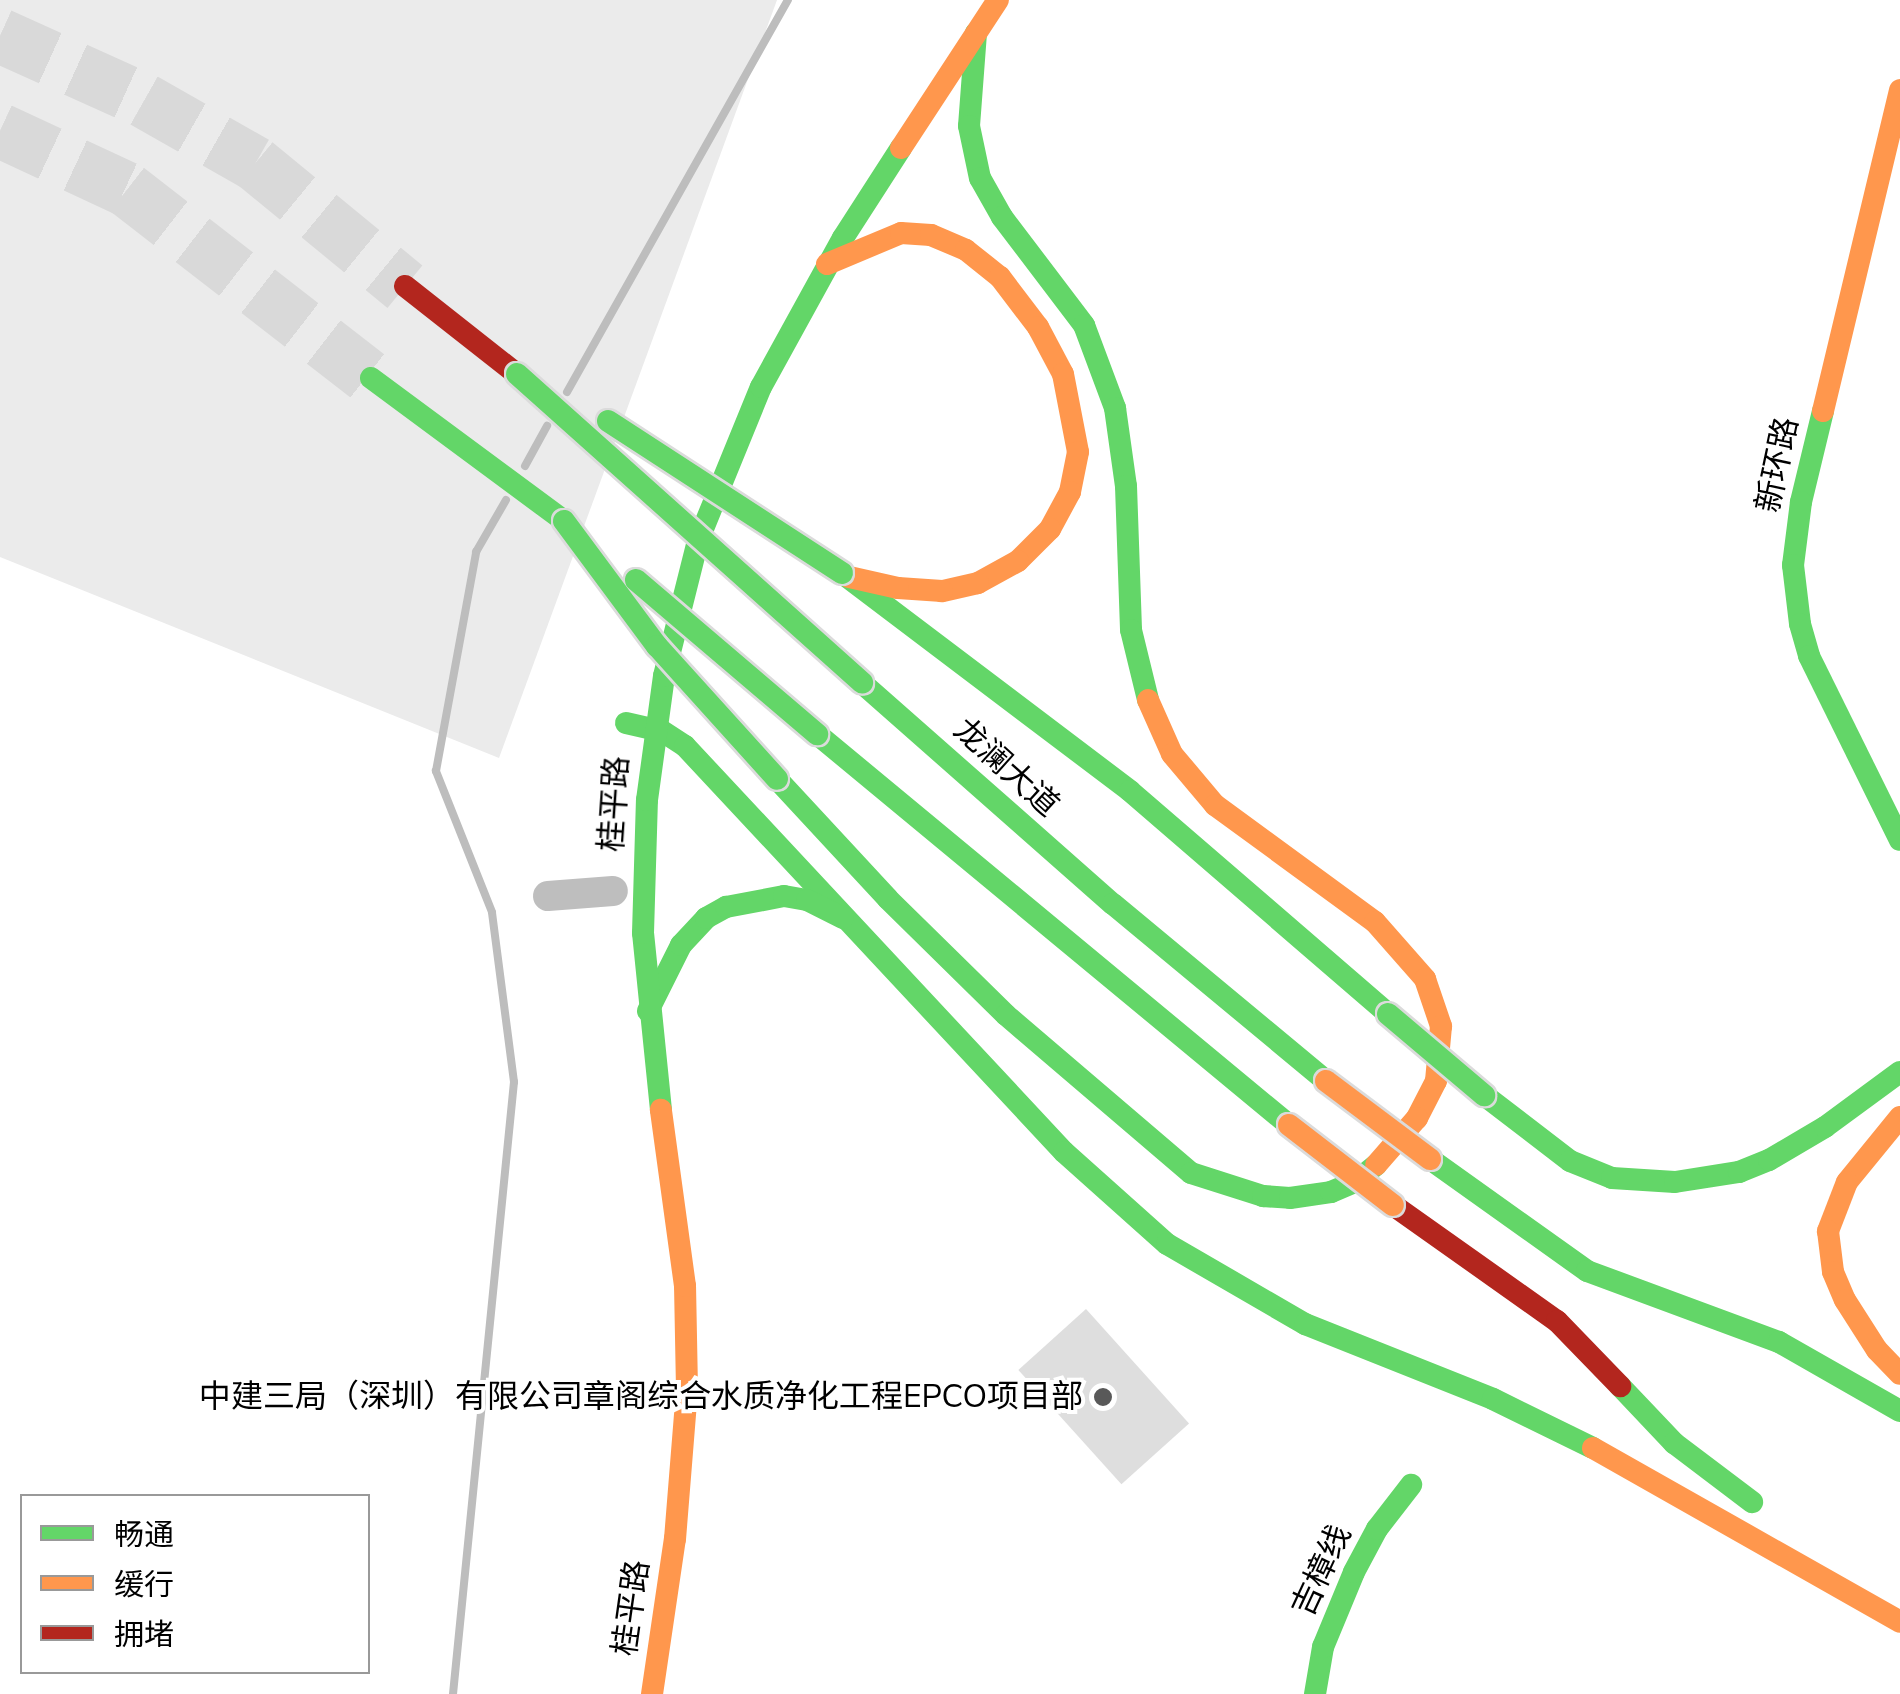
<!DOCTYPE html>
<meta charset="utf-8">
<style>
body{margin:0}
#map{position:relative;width:1900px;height:1694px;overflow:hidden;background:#fff;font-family:"Nunito Sans","Noto Sans SC",sans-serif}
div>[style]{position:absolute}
.green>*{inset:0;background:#ebebeb}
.stream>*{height:8px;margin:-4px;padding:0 4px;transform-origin:4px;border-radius:4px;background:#bdbdbd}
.building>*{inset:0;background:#dedede;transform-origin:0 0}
.highway-tunnel>*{height:55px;margin-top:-27.5px;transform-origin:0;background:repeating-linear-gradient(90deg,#d9d9d9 0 55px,transparent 0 83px)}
.street>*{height:30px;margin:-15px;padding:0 15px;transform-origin:15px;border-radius:15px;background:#bebebe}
.fast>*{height:22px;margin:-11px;padding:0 11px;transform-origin:11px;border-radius:11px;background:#63d668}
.slow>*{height:22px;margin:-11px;padding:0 11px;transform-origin:11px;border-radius:11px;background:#ff974d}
.jam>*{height:22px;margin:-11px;padding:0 11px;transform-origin:11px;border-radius:11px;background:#b3261e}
.bridges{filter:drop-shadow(2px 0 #dbdbdb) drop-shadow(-2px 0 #dbdbdb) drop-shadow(0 2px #dbdbdb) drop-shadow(0 -2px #dbdbdb)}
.fast-bridge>*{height:22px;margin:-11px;padding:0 11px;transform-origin:11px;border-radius:11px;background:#63d668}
.slow-bridge>*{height:22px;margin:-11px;padding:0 11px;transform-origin:11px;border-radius:11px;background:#ff974d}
.dots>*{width:28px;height:28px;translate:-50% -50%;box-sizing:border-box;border:5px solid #fff;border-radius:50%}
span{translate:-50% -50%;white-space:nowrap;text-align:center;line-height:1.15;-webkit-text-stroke:8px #fff;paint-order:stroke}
.street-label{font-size:32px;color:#000}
.poi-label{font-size:32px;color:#000}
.right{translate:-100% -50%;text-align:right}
.legend{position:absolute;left:20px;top:1494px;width:350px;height:180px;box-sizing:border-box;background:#fff;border:2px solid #999;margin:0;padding:12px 18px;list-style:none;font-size:30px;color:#000}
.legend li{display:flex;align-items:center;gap:20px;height:50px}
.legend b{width:50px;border:2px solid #999}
</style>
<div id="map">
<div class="green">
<div style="clip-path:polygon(0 0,777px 0,499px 758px,0 557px)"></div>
</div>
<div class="stream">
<div style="left:567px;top:392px;width:450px;rotate:-60.6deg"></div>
<div style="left:525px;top:466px;width:46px;rotate:-61.2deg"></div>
<div style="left:453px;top:1694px;width:615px;rotate:-84.31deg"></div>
<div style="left:514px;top:1082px;width:171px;rotate:-97.4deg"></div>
<div style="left:492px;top:912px;width:152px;rotate:-111.7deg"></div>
<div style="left:436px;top:771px;width:223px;rotate:-79.6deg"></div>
<div style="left:476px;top:552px;width:60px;rotate:-60deg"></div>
</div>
<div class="building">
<div style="left:1086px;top:1309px;width:154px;height:91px;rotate:48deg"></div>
</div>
<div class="highway-tunnel">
<div style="left:0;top:35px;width:158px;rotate:24.3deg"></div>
<div style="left:144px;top:100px;width:128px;rotate:29.6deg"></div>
<div style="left:255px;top:163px;width:194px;rotate:39.4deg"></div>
<div style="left:0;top:130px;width:140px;rotate:24.9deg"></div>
<div style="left:127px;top:189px;width:309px;rotate:37.8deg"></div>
</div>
<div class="street">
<div style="left:548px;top:896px;width:65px;rotate:-4.4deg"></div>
</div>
<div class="fast">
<div style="left:976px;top:33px;width:93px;rotate:94.3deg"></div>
<div style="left:969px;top:126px;width:53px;rotate:78.1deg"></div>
<div style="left:980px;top:178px;width:45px;rotate:60.6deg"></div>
<div style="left:1002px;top:217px;width:136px;rotate:52.8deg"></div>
<div style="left:1084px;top:325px;width:89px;rotate:69.5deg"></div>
<div style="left:1115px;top:408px;width:79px;rotate:82deg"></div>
<div style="left:1126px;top:486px;width:144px;rotate:88deg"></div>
<div style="left:1131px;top:630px;width:72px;rotate:76.3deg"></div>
<div style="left:371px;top:378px;width:240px;rotate:36.5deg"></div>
<div style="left:1823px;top:411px;width:94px;rotate:103.6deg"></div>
<div style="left:1801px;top:502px;width:64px;rotate:97.2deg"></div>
<div style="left:1793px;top:565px;width:59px;rotate:83.2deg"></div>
<div style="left:1800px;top:624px;width:33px;rotate:74deg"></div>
<div style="left:1809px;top:656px;width:205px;rotate:63.7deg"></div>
<div style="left:842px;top:573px;width:361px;rotate:37.1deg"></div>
<div style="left:1130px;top:791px;width:341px;rotate:40.8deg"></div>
<div style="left:862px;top:683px;width:334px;rotate:41.4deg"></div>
<div style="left:1113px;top:904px;width:277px;rotate:39.7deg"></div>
<div style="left:626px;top:723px;width:37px;rotate:13deg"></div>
<div style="left:662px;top:731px;width:27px;rotate:33deg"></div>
<div style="left:685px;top:746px;width:555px;rotate:46.97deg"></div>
<div style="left:1064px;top:1152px;width:138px;rotate:41.8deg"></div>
<div style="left:1167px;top:1244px;width:160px;rotate:30.1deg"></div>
<div style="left:1305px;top:1324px;width:202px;rotate:21.7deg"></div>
<div style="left:1493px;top:1399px;width:111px;rotate:26.1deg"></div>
<div style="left:817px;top:734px;width:613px;rotate:39.64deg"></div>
<div style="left:777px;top:779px;width:163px;rotate:47.2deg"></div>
<div style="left:888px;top:899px;width:165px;rotate:44.5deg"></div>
<div style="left:1006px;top:1015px;width:243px;rotate:40.5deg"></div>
<div style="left:1191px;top:1173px;width:76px;rotate:17.7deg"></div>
<div style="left:1263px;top:1196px;width:27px;rotate:4deg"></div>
<div style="left:1290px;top:1198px;width:41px;rotate:-8.3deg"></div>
<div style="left:1331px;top:1192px;width:26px;rotate:-23deg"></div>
<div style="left:1355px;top:1182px;width:27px;rotate:-39deg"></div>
<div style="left:648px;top:1011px;width:74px;rotate:-63.4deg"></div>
<div style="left:681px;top:945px;width:37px;rotate:-47deg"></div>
<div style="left:706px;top:918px;width:23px;rotate:-29deg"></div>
<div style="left:726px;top:907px;width:59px;rotate:-10.7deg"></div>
<div style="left:784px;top:896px;width:23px;rotate:10deg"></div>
<div style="left:807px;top:900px;width:40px;rotate:26.6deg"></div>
<div style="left:1484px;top:1095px;width:108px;rotate:37.5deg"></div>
<div style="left:1570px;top:1161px;width:45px;rotate:22deg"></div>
<div style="left:1612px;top:1178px;width:63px;rotate:3.6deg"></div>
<div style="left:1675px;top:1182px;width:65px;rotate:-8.9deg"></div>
<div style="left:1739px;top:1172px;width:32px;rotate:-22deg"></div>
<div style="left:1769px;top:1160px;width:65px;rotate:-30.5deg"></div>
<div style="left:1825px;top:1127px;width:93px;rotate:-36.3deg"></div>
<div style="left:661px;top:1110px;width:178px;rotate:-95.8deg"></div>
<div style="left:643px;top:933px;width:133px;rotate:-88.3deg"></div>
<div style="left:647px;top:800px;width:125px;rotate:-82.2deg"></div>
<div style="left:664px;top:676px;width:139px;rotate:-75.9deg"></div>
<div style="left:698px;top:541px;width:166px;rotate:-67.8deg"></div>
<div style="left:761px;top:387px;width:170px;rotate:-61.2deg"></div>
<div style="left:843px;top:238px;width:107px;rotate:-57.2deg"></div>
<div style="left:1430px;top:1159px;width:193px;rotate:35.5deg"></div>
<div style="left:1587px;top:1271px;width:205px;rotate:20.3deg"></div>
<div style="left:1779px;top:1342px;width:139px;rotate:29.7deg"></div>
<div style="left:1620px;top:1386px;width:79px;rotate:46.5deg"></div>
<div style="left:1674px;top:1443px;width:98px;rotate:37.1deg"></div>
<div style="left:1315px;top:1694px;width:48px;rotate:-80.3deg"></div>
<div style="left:1323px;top:1647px;width:81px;rotate:-67.5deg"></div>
<div style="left:1354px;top:1572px;width:49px;rotate:-61.9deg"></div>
<div style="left:1377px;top:1529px;width:56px;rotate:-52.3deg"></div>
</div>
<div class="slow">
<div style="left:901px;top:148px;width:177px;rotate:-56.8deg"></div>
<div style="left:827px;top:264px;width:80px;rotate:-22.7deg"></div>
<div style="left:901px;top:233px;width:30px;rotate:4deg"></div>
<div style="left:931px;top:235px;width:38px;rotate:23deg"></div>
<div style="left:966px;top:250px;width:43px;rotate:38.5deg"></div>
<div style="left:1000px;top:277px;width:63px;rotate:52.8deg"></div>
<div style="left:1038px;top:327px;width:53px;rotate:62deg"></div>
<div style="left:1063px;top:374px;width:79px;rotate:79.1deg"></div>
<div style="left:1078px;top:452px;width:41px;rotate:101.3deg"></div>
<div style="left:1070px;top:492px;width:42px;rotate:118.4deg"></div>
<div style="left:1050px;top:529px;width:45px;rotate:135deg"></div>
<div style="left:1018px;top:561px;width:46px;rotate:151.2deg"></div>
<div style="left:978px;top:583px;width:37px;rotate:167deg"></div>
<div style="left:942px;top:591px;width:44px;rotate:-176.1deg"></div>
<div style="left:898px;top:588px;width:50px;rotate:-167.3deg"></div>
<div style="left:1823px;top:411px;width:330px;rotate:-76.5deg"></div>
<div style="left:1148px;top:700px;width:59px;rotate:66deg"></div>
<div style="left:1172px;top:754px;width:67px;rotate:49.9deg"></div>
<div style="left:1215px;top:805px;width:198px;rotate:36.2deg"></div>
<div style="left:1375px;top:922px;width:76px;rotate:48.7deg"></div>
<div style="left:1425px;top:979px;width:50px;rotate:71.2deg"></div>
<div style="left:1441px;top:1026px;width:55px;rotate:95.2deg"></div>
<div style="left:1436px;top:1081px;width:42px;rotate:117.2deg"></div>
<div style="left:1417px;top:1118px;width:62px;rotate:131.1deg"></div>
<div style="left:1900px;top:1117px;width:84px;rotate:129.2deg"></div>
<div style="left:1847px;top:1182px;width:53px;rotate:111.2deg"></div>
<div style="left:1828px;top:1231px;width:41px;rotate:83deg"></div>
<div style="left:1833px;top:1272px;width:30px;rotate:67deg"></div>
<div style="left:1845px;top:1300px;width:59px;rotate:57.4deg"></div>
<div style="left:1877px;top:1350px;width:33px;rotate:46deg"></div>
<div style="left:1593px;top:1448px;width:353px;rotate:29.5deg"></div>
<div style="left:652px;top:1694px;width:157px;rotate:-81.6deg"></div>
<div style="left:675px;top:1539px;width:150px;rotate:-85.4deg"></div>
<div style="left:687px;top:1389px;width:103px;rotate:-91.1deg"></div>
<div style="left:685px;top:1286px;width:178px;rotate:-97.8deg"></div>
</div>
<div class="jam">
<div style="left:405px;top:286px;width:142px;rotate:38.2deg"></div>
<div style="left:1393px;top:1205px;width:201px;rotate:35.3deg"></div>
<div style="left:1557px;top:1321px;width:91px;rotate:45.9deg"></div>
</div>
<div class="bridges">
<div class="fast-bridge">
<div style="left:517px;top:374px;width:463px;rotate:41.8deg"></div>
<div style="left:608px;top:421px;width:279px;rotate:33deg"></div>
<div style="left:564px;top:521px;width:156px;rotate:53.4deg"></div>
<div style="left:657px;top:646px;width:179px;rotate:47.9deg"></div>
<div style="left:636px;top:580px;width:238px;rotate:40.4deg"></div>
<div style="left:1388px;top:1014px;width:126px;rotate:40.2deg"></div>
</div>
<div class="slow-bridge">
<div style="left:1326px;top:1081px;width:130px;rotate:36.9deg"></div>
<div style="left:1289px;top:1125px;width:131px;rotate:37.6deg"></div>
</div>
</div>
<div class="dots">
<div style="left:1103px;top:1397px;background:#595959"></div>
</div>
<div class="street-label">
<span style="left:1778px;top:465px;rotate:-78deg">新环路</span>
<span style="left:1006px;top:768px;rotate:42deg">龙澜大道</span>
<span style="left:615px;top:804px;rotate:-86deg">桂平路</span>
<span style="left:1322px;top:1571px;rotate:-65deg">吉樟线</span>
<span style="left:632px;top:1608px;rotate:-82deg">桂平路</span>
</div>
<div class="poi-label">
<span class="right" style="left:1083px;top:1397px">中建三局（深圳）有限公司章阁综合水质净化工程EPCO项目部</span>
</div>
<ul class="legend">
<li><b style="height:12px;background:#63d668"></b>畅通</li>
<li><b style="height:12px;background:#ff974d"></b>缓行</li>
<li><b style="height:12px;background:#b3261e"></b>拥堵</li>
</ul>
</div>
